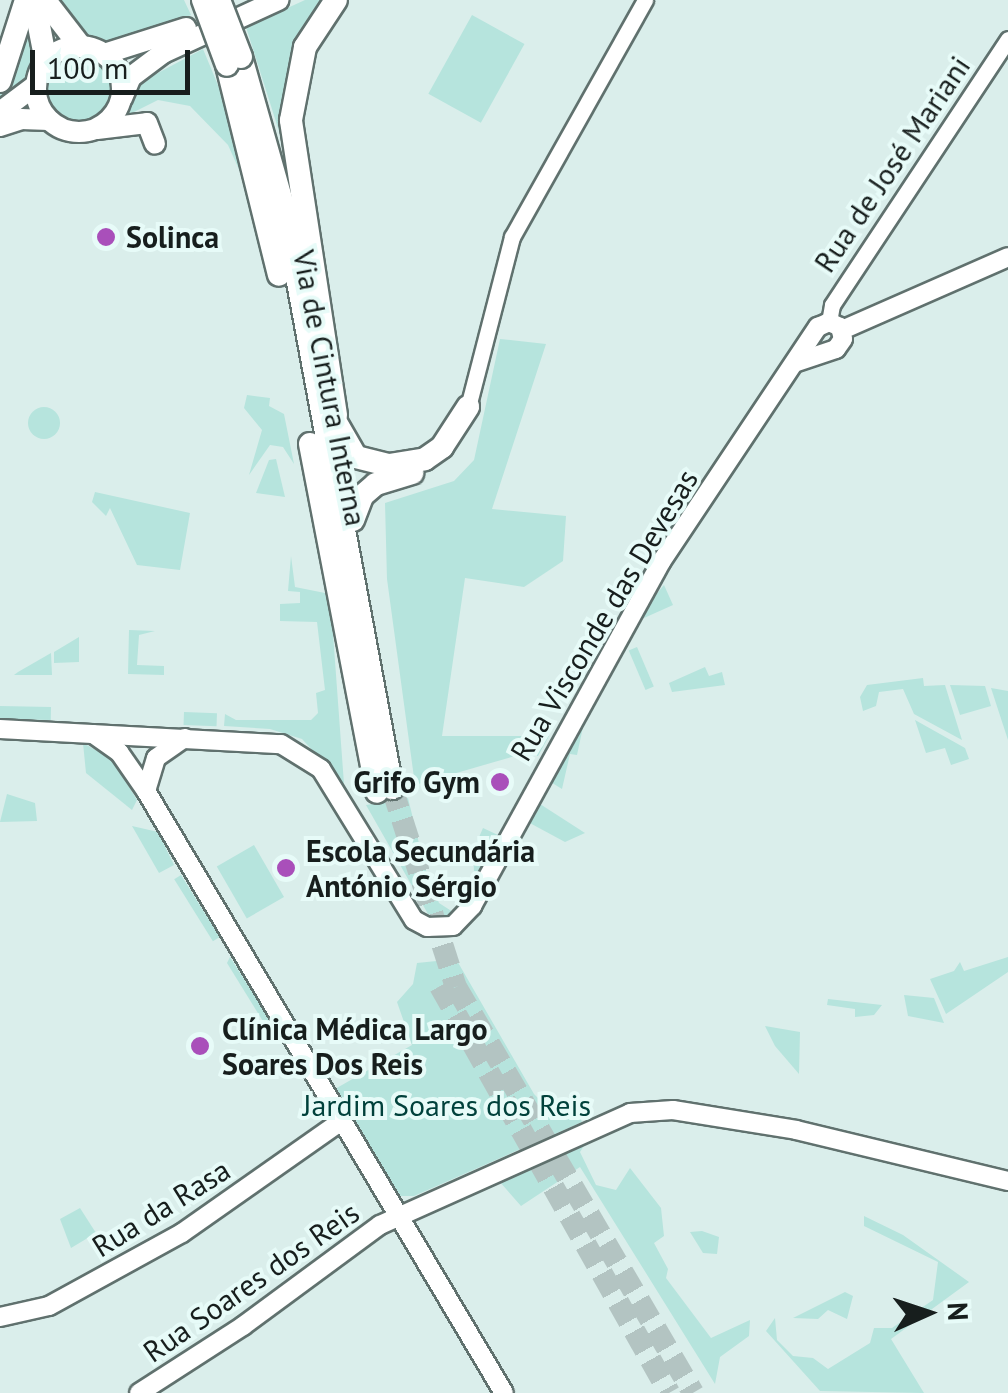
<!DOCTYPE html>
<meta charset="utf-8">
<style>
body{margin:0}
#map{position:relative;width:1008px;height:1393px;overflow:hidden;background:#daeeeb;font-family:"PT Sans",sans-serif}
div>[style]{position:absolute}
.green>*{inset:0;background:#b6e4dd;transform-origin:0 0}
.round{border-radius:50%}
.motorway-tunnel>*{height:22px;margin-top:-11px;transform-origin:0;background:repeating-linear-gradient(90deg,#b3c4c2 0 22px,transparent 0 33px)}
.roads{filter:drop-shadow(2px 0 #60716e) drop-shadow(-2px 0 #60716e) drop-shadow(0 2px #60716e) drop-shadow(0 -2px #60716e)}
.tertiary>*{height:15px;margin:-7.5px;padding:0 7.5px;transform-origin:7.5px;border-radius:7.5px;background:#fff}
.secondary>*{height:18px;margin:-9px;padding:0 9px;transform-origin:9px;border-radius:9px;background:#fff}
.primary>*{height:20px;margin:-10px;padding:0 10px;transform-origin:10px;border-radius:10px;background:#fff}
.primary>.ring{margin:-10px;padding:0;box-sizing:content-box;background:none;border:20px solid #fff;border-radius:50%}
.motorway>*{height:22px;margin:-11px;padding:0 11px;transform-origin:11px;border-radius:11px;background:#fff}
.bridges{filter:drop-shadow(2px 0 #60716e) drop-shadow(-2px 0 #60716e) drop-shadow(0 2px #60716e) drop-shadow(0 -2px #60716e)}
.motorway-bridge>*{height:22px;margin:-11px;padding:0 11px;transform-origin:11px;border-radius:11px;background:#fff}
.dots>*{width:28px;height:28px;translate:-50% -50%;box-sizing:border-box;border:5px solid #e7fbf8;border-radius:50%}
span{translate:-50% -50%;white-space:nowrap;text-align:center;line-height:1.15;-webkit-text-stroke:8px #e7fbf8;paint-order:stroke}
.street-label{font-size:30px;color:#171e1d}
.poi-label{font-size:30px;color:#171e1d;font-weight:700}
.left{translate:0 -50%;text-align:left}
.right{translate:-100% -50%;text-align:right}
.park-label{font-size:30px;color:#00413b}
.north{position:absolute;left:878px;top:1263px;width:100px;height:100px;-webkit-text-stroke:8px #e7fbf8;paint-order:stroke;rotate:87deg;font-size:28px;font-weight:700;line-height:40px;text-align:center;color:#171e1d}
.north::after{content:'';display:block;margin:auto;width:35px;height:45px;background:#171e1d;clip-path:polygon(50% 0,100% 100%,50% 72%,0 100%)}
.scale{position:absolute;left:30px;top:50px;width:160px;height:45px;box-sizing:border-box;border:5px solid #171e1d;border-top:0;padding-left:12px;font-size:30px;line-height:35px;white-space:nowrap;color:#171e1d;-webkit-text-stroke:8px #e7fbf8;paint-order:stroke}
</style>
<div id="map">
<div class="green">
<div style="clip-path:polygon(54px 0,184px 0,191px 15px,117px 43px,89px 39px,68px 25px)"></div>
<div style="clip-path:polygon(305px 0,329px 0,289px 143px,283px 144px,246px 27px)"></div>
<div style="left:472px;top:15px;width:60px;height:90px;rotate:29deg"></div>
<div style="clip-path:polygon(27px 26px,40px 52px,16px 95px,0 105px,0 88px)"></div>
<div style="clip-path:polygon(203px 49px,220px 90px,250px 194px,228px 145px,190px 106px,158px 100px,122px 118px,139px 83px)"></div>
<div class="round" style="left:45px;top:55px;width:70px;height:70px"></div>
<div style="clip-path:polygon(500px 339px,546px 344px,492px 509px,566px 516px,563px 561px,524px 587px,465px 578px,442px 736px,549px 736px,538px 756px,515px 756px,415px 785px,387px 579px,385px 503px,454px 481px,474px 460px)"></div>
<div style="clip-path:polygon(247px 395px,270px 398px,269px 406px,284px 414px,294px 464px,283px 447px,270px 445px,249px 475px,262px 430px,244px 408px)"></div>
<div class="round" style="left:28px;top:407px;width:32px;height:32px"></div>
<div style="clip-path:polygon(276px 459px,285px 497px,256px 493px,269px 460px)"></div>
<div style="clip-path:polygon(95px 492px,190px 513px,180px 570px,137px 565px,110px 508px,106px 516px,92px 502px)"></div>
<div style="clip-path:polygon(291px 556px,295px 587px,325px 593px,332px 620px,344px 784px,302px 739px,270px 729px,224px 726px,225px 714px,236px 720px,311px 720px,318px 713px,316px 693px,325px 690px,317px 622px,280px 621px,280px 604px,300px 603px,300px 592px,288px 591px)"></div>
<div style="clip-path:polygon(664px 585px,673px 605px,644px 618px,645px 607px)"></div>
<div style="clip-path:polygon(129px 630px,155px 631px,139px 635px,137px 665px,164px 666px,164px 675px,128px 674px)"></div>
<div style="clip-path:polygon(79px 637px,79px 662px,54px 663px,54px 652px)"></div>
<div style="left:637px;top:647px;width:43px;height:9px;rotate:67deg"></div>
<div style="clip-path:polygon(51px 653px,52px 675px,14px 675px,18px 672px)"></div>
<div style="clip-path:polygon(705px 667px,709px 676px,722px 672px,725px 685px,672px 692px,669px 683px)"></div>
<div style="clip-path:polygon(923px 678px,924px 686px,945px 685px,962px 740px,914px 714px,903px 689px,879px 692px,876px 706px,863px 711px,860px 697px,867px 685px)"></div>
<div style="clip-path:polygon(950px 685px,985px 686px,991px 706px,960px 715px)"></div>
<div style="clip-path:polygon(991px 688px,1008px 691px,1008px 740px)"></div>
<div style="left:0;top:706px;width:51px;height:13px;rotate:1deg"></div>
<div style="left:184px;top:712px;width:33px;height:13px;rotate:2deg"></div>
<div style="clip-path:polygon(586px 713px,577px 755px,570px 754px,562px 789px,549px 781px)"></div>
<div style="clip-path:polygon(915px 720px,965px 748px,969px 759px,951px 765px,945px 748px,926px 753px)"></div>
<div style="clip-path:polygon(83px 743px,112px 759px,137px 800px,132px 810px,86px 773px)"></div>
<div style="clip-path:polygon(7px 794px,35px 803px,37px 821px,0 822px)"></div>
<div style="clip-path:polygon(408px 798px,425px 868px,439px 903px,453px 912px,448px 916px,428px 914px,366px 805px)"></div>
<div style="clip-path:polygon(540px 804px,585px 833px,565px 842px,526px 821px)"></div>
<div style="clip-path:polygon(132px 826px,158px 832px,174px 865px,159px 873px)"></div>
<div style="clip-path:polygon(483px 828px,498px 835px,479px 873px,474px 871px,473px 851px)"></div>
<div style="left:254px;top:845px;width:60px;height:43px;rotate:60deg"></div>
<div style="left:181px;top:875px;width:73px;height:8px;rotate:58deg"></div>
<div style="clip-path:polygon(230px 957px,273px 1025px,269px 1031px,227px 963px)"></div>
<div style="clip-path:polygon(1008px 957px,1008px 972px,946px 1014px,930px 979px,954px 971px,960px 962px,964px 971px)"></div>
<div style="clip-path:polygon(456px 959px,534px 1094px,544px 1104px,576px 1107px,582px 1122px,414px 1196px,400px 1196px,335px 1089px,412px 1045px,397px 1002px,413px 984px,417px 963px)"></div>
<div style="clip-path:polygon(904px 995px,934px 998px,944px 1023px,908px 1016px)"></div>
<div style="clip-path:polygon(828px 999px,882px 1005px,874px 1015px,855px 1017px,855px 1009px,827px 1005px)"></div>
<div style="clip-path:polygon(765px 1026px,800px 1032px,799px 1074px,775px 1046px)"></div>
<div style="clip-path:polygon(585px 1144px,580px 1152px,596px 1185px,616px 1190px,630px 1168px,661px 1208px,664px 1236px,654px 1243px,668px 1269px,666px 1278px,711px 1338px,750px 1320px,749px 1336px,720px 1357px,715px 1384px,580px 1167px,521px 1206px,500px 1182px)"></div>
<div style="clip-path:polygon(80px 1208px,96px 1233px,71px 1248px,60px 1219px)"></div>
<div style="clip-path:polygon(864px 1216px,903px 1235px,969px 1282px,891px 1339px,924px 1393px,820px 1391px,766px 1331px,775px 1318px,777px 1340px,793px 1356px,813px 1358px,828px 1369px,870px 1343px,874px 1328px,892px 1328px,933px 1300px,938px 1262px,864px 1226px)"></div>
<div style="clip-path:polygon(702px 1231px,719px 1237px,717px 1254px,703px 1253px,690px 1232px)"></div>
<div style="clip-path:polygon(845px 1292px,853px 1296px,847px 1319px,828px 1310px,818px 1319px,793px 1318px)"></div>
</div>
<div class="motorway-tunnel">
<div style="left:392px;top:788px;width:209px;rotate:72.2deg"></div>
<div style="left:456px;top:987px;width:470px;rotate:59.7deg"></div>
<div style="left:440px;top:986px;width:467px;rotate:60.6deg"></div>
</div>
<div class="roads">
<div class="tertiary">
<div style="left:829px;top:322px;width:17px;rotate:-80deg"></div>
<div style="left:832px;top:305px;width:319px;rotate:-56.5deg"></div>
<div style="left:468px;top:407px;width:176px;rotate:-75.5deg"></div>
<div style="left:512px;top:237px;width:272px;rotate:-60.7deg"></div>
</div>
<div class="secondary">
<div style="left:842px;top:330px;width:181px;rotate:-23.7deg"></div>
<div style="left:0;top:729px;width:281px;rotate:3.1deg"></div>
<div style="left:281px;top:744px;width:47px;rotate:32deg"></div>
<div style="left:321px;top:769px;width:177px;rotate:58.4deg"></div>
<div style="left:414px;top:920px;width:15px;rotate:28deg"></div>
<div style="left:427px;top:927px;width:26px;rotate:-2deg"></div>
<div style="left:453px;top:926px;width:28px;rotate:-46deg"></div>
<div style="left:472px;top:906px;width:393px;rotate:-61.2deg"></div>
<div style="left:661px;top:562px;width:283px;rotate:-56.3deg"></div>
<div style="left:818px;top:327px;width:12px;rotate:-24deg"></div>
<div style="left:829px;top:322px;width:12px;rotate:24deg"></div>
<div style="left:840px;top:327px;width:12px;rotate:76deg"></div>
<div style="left:843px;top:339px;width:12px;rotate:125deg"></div>
<div style="left:836px;top:349px;width:41px;rotate:161.6deg"></div>
<div style="left:93px;top:734px;width:32px;rotate:35deg"></div>
<div style="left:119px;top:752px;width:47px;rotate:55.3deg"></div>
<div style="left:146px;top:791px;width:700px;rotate:59.26deg"></div>
<div style="left:146px;top:791px;width:34px;rotate:-73deg"></div>
<div style="left:156px;top:758px;width:35px;rotate:-35deg"></div>
<div style="left:0;top:1317px;width:50px;rotate:-12.7deg"></div>
<div style="left:49px;top:1306px;width:152px;rotate:-28.8deg"></div>
<div style="left:182px;top:1233px;width:193px;rotate:-35.1deg"></div>
<div style="left:139px;top:1393px;width:124px;rotate:-32.8deg"></div>
<div style="left:243px;top:1326px;width:170px;rotate:-36.4deg"></div>
<div style="left:380px;top:1225px;width:274px;rotate:-24.1deg"></div>
<div style="left:630px;top:1113px;width:43px;rotate:-4deg"></div>
<div style="left:673px;top:1110px;width:125px;rotate:9.2deg"></div>
<div style="left:796px;top:1130px;width:218px;rotate:13.5deg"></div>
</div>
<div class="primary">
<div class="ring" style="left:36px;top:46px;width:66px;height:66px"></div>
<div style="left:104px;top:54px;width:86px;rotate:-17.6deg"></div>
<div style="left:122px;top:98px;width:23px;rotate:-67deg"></div>
<div style="left:131px;top:77px;width:40px;rotate:-37deg"></div>
<div style="left:163px;top:53px;width:127px;rotate:-24.7deg"></div>
<div style="left:0;top:112px;width:45px;rotate:-36.9deg"></div>
<div style="left:0;top:126px;width:22px;rotate:-18deg"></div>
<div style="left:21px;top:119px;width:28px;rotate:2deg"></div>
<div style="left:97px;top:129px;width:50px;rotate:-6.8deg"></div>
<div style="left:147px;top:123px;width:22px;rotate:69deg"></div>
</div>
<div class="motorway">
<div style="left:34px;top:0;width:63px;rotate:79deg"></div>
<div style="left:46px;top:2px;width:56px;rotate:52.3deg"></div>
<div style="left:241px;top:57px;width:161px;rotate:74.2deg"></div>
<div style="left:285px;top:212px;width:586px;rotate:79.48deg"></div>
<div style="left:227px;top:65px;width:216px;rotate:76.1deg"></div>
<div style="left:0;top:81px;width:85px;rotate:-72.2deg"></div>
<div style="left:336px;top:415px;width:298px;rotate:-98.7deg"></div>
<div style="left:291px;top:120px;width:74px;rotate:-79.1deg"></div>
<div style="left:305px;top:47px;width:56px;rotate:-56.6deg"></div>
<div style="left:337px;top:424px;width:38px;rotate:60deg"></div>
<div style="left:356px;top:457px;width:34px;rotate:14deg"></div>
<div style="left:389px;top:465px;width:36px;rotate:-9deg"></div>
<div style="left:425px;top:459px;width:21px;rotate:-35deg"></div>
<div style="left:442px;top:447px;width:48px;rotate:-57deg"></div>
<div style="left:310px;top:444px;width:354px;rotate:79.1deg"></div>
<div style="left:353px;top:520px;width:26px;rotate:-69deg"></div>
<div style="left:362px;top:496px;width:18px;rotate:-41deg"></div>
<div style="left:376px;top:484px;width:38px;rotate:-17deg"></div>
</div>
</div>
<div class="bridges">
<div class="motorway-bridge">
<div style="left:203px;top:0;width:69px;rotate:69.7deg"></div>
<div style="left:219px;top:0;width:61px;rotate:68.9deg"></div>
</div>
</div>
<div class="dots">
<div style="left:106px;top:237px;background:#a94fba"></div>
<div style="left:500px;top:782px;background:#a94fba"></div>
<div style="left:286px;top:868px;background:#a94fba"></div>
<div style="left:200px;top:1046px;background:#a94fba"></div>
</div>
<div class="street-label">
<span style="left:892px;top:164px;rotate:-56deg">Rua de José Mariani</span>
<span style="left:330px;top:388px;rotate:79deg">Via de Cintura Interna</span>
<span style="left:604px;top:615px;rotate:-59deg">Rua Visconde das Devesas</span>
<span style="left:161px;top:1208px;rotate:-32deg">Rua da Rasa</span>
<span style="left:251px;top:1282px;rotate:-35deg">Rua Soares dos Reis</span>
</div>
<div class="poi-label">
<span class="left" style="left:126px;top:237px">Solinca</span>
<span class="right" style="left:480px;top:782px">Grifo Gym</span>
<span class="left" style="left:306px;top:868px">Escola Secundária<br>António Sérgio</span>
<span class="left" style="left:222px;top:1046px">Clínica Médica Largo<br>Soares Dos Reis</span>
</div>
<div class="park-label">
<span style="left:447px;top:1105px">Jardim Soares dos Reis</span>
</div>
<div class="north">N</div>
<div class="scale">100 m</div>
</div>
